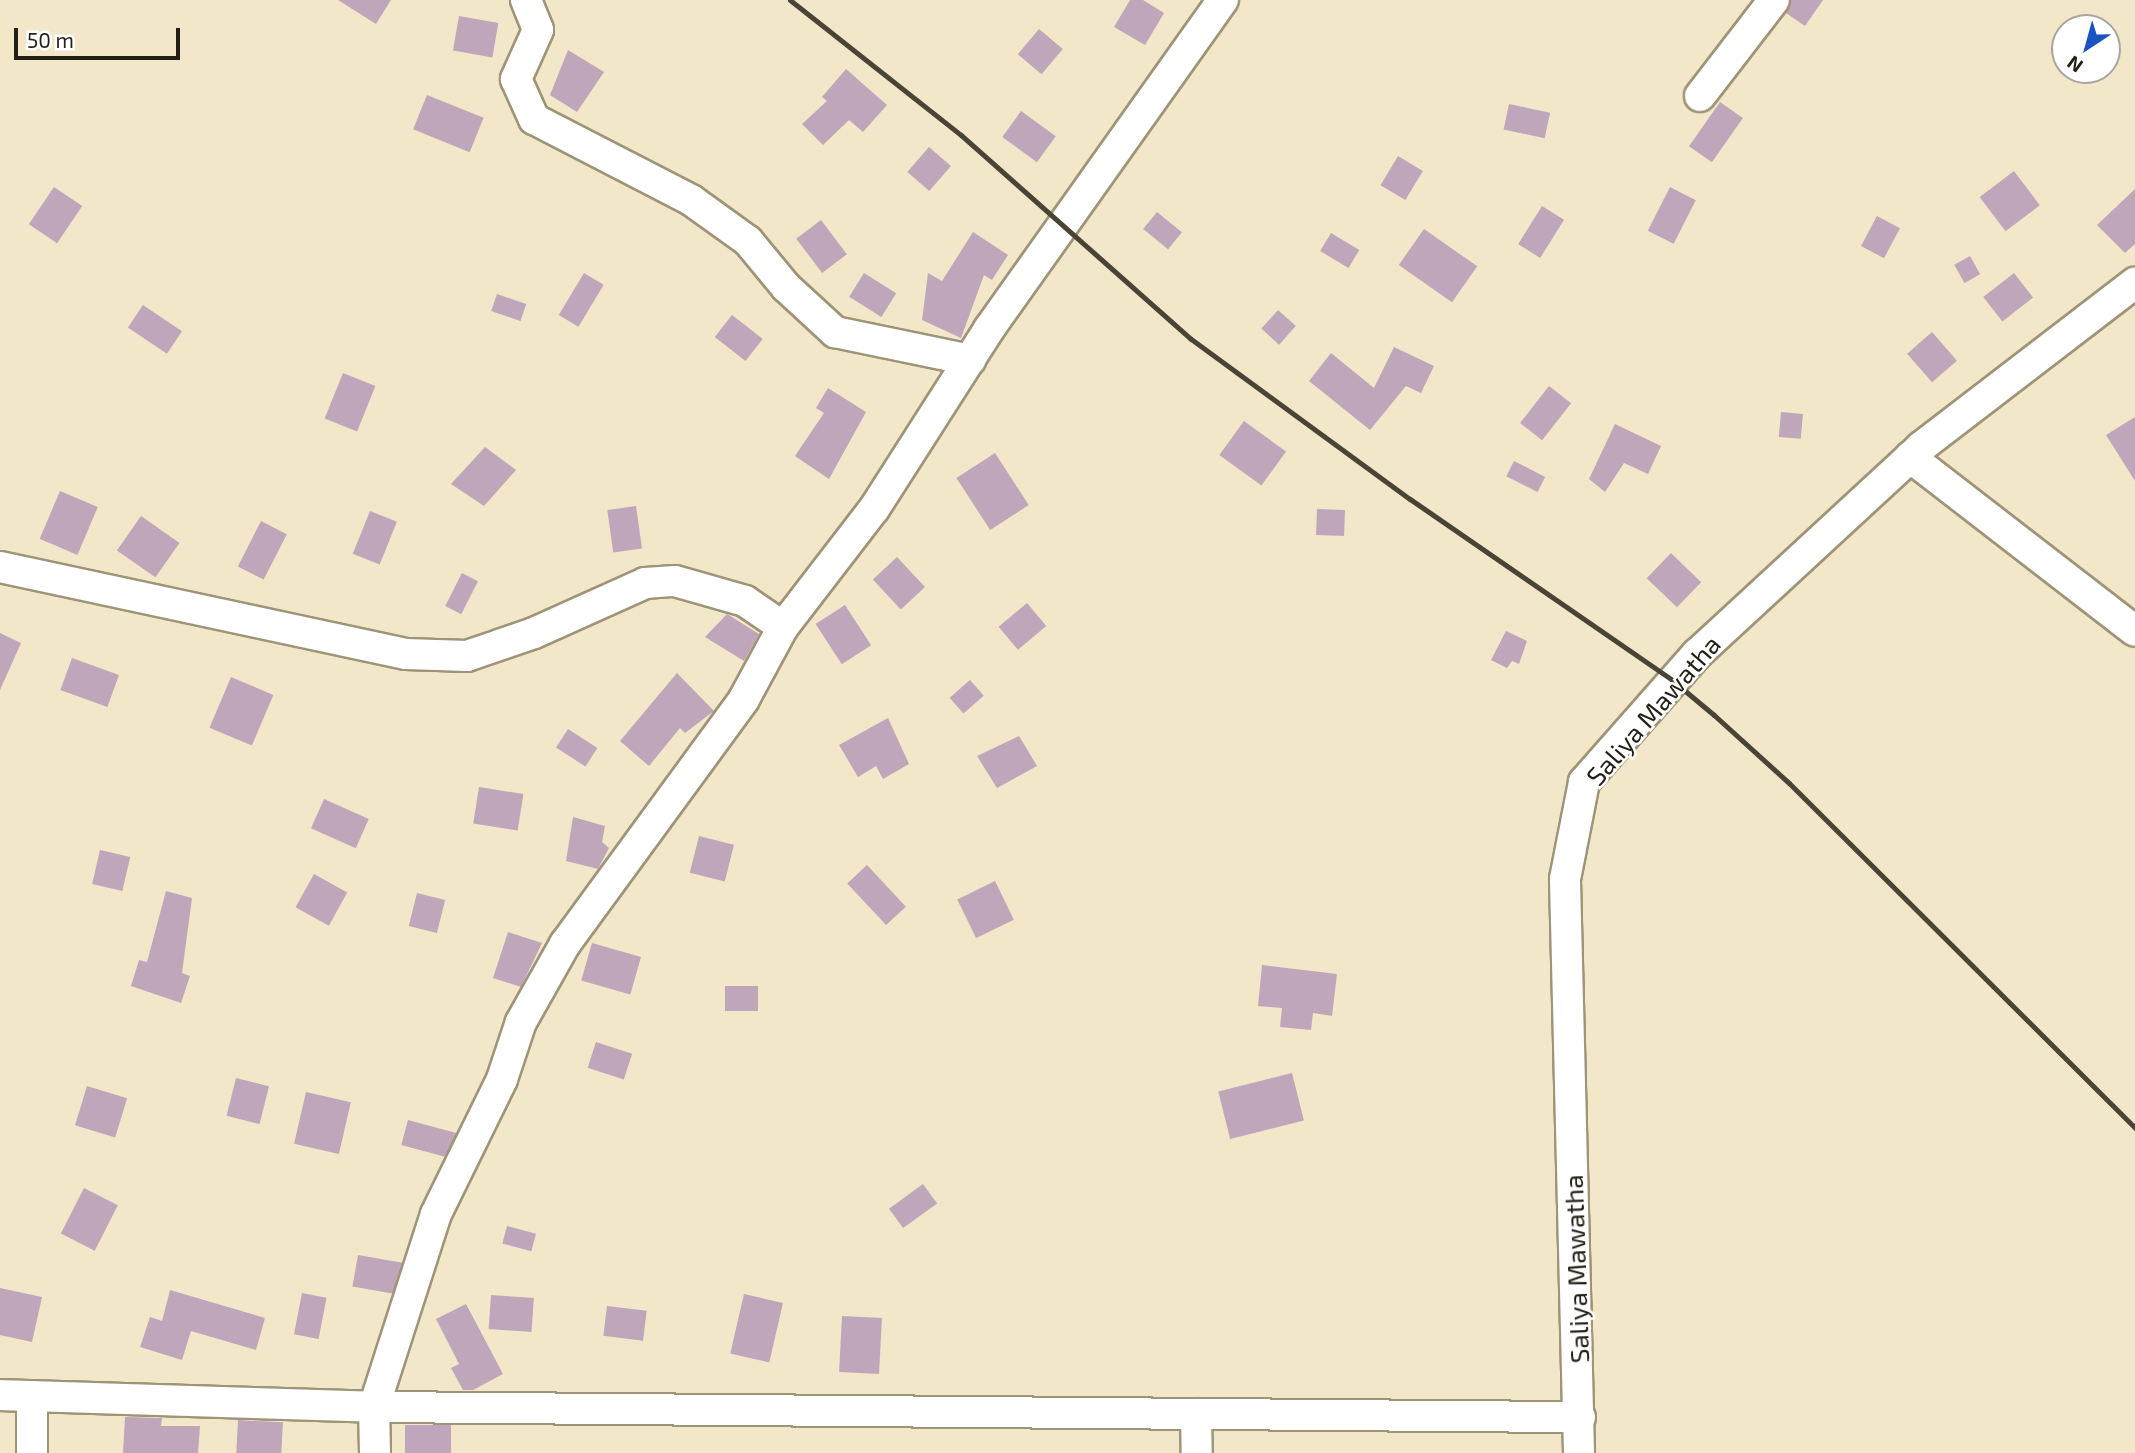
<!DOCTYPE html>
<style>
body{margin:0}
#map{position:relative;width:2135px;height:1453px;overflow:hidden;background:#f2e7c9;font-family:"Exo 2",sans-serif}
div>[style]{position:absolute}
.building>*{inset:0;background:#bfa6bb;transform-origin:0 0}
.roads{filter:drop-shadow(2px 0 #9e9478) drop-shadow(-2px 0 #9e9478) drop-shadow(0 2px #9e9478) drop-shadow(0 -2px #9e9478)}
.minor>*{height:30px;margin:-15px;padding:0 15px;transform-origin:15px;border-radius:15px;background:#fff}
.rail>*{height:5px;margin:-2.5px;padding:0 2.5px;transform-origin:2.5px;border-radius:2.5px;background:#494436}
span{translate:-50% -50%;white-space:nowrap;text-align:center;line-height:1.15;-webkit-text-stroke:5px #fff;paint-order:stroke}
.street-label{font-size:26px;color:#231f14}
.north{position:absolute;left:2051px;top:14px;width:70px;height:70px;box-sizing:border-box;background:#fff;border:2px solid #a7a5a1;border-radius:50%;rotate:216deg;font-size:19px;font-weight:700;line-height:28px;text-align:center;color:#231f14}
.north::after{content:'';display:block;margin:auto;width:24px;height:32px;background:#1953bf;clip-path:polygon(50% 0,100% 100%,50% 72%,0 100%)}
.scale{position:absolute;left:14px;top:28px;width:166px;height:32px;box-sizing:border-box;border:4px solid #231f14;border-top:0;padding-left:9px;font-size:21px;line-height:24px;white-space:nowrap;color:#231f14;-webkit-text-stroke:5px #fff;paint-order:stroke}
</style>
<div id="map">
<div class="building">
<div style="clip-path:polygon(338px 0,391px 0,376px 24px)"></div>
<div style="clip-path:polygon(1130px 0,1143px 0,1164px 13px,1145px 45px,1114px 27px)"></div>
<div style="clip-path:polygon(1791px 0,1823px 0,1805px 26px,1786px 13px)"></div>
<div style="left:459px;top:16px;width:40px;height:35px;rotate:10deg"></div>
<div style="left:1039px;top:29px;width:31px;height:33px;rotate:40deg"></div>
<div style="clip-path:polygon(568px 50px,604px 72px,577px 112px,550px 95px)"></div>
<div style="clip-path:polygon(846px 69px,887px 105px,863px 132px,849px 120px,823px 145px,802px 124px,827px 101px,822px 97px)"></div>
<div style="left:427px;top:95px;width:61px;height:37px;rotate:22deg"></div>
<div style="left:1720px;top:102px;width:28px;height:54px;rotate:35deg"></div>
<div style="left:1509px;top:104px;width:42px;height:26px;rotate:12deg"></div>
<div style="left:1021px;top:111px;width:43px;height:32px;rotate:36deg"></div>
<div style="left:929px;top:147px;width:29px;height:33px;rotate:41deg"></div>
<div style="left:1398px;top:156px;width:29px;height:34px;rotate:31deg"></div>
<div style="left:2014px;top:171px;width:43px;height:43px;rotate:53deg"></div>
<div style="left:54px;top:187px;width:34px;height:45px;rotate:34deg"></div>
<div style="left:1670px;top:187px;width:29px;height:49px;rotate:27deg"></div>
<div style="clip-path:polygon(2135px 189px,2135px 244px,2125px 253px,2097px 225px)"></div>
<div style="left:1542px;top:206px;width:26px;height:45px;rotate:32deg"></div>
<div style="left:1157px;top:212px;width:32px;height:22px;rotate:39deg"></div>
<div style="left:1877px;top:216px;width:26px;height:34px;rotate:28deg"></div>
<div style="left:821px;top:220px;width:43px;height:31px;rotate:53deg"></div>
<div style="left:1424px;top:229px;width:65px;height:44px;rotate:35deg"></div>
<div style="clip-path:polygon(973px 232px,1008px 255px,992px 280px,984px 275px,961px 338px,922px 320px,928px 273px,942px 281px)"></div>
<div style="left:1331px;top:233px;width:33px;height:21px;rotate:31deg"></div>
<div style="left:1970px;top:256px;width:21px;height:18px;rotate:61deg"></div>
<div style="left:584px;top:273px;width:23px;height:49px;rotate:31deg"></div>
<div style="left:864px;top:273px;width:38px;height:28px;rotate:32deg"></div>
<div style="left:2014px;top:273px;width:31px;height:39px;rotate:52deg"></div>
<div style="left:497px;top:294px;width:31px;height:18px;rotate:19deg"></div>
<div style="left:143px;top:305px;width:47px;height:27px;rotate:34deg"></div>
<div style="left:1278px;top:310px;width:24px;height:25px;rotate:42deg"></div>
<div style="left:732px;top:315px;width:39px;height:28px;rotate:38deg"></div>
<div style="left:1932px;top:332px;width:38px;height:33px;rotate:49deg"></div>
<div style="clip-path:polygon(1394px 347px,1434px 366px,1421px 393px,1406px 386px,1370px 430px,1309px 381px,1331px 353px,1374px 388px)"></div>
<div style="left:343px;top:373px;width:35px;height:49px;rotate:22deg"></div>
<div style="left:1549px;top:386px;width:28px;height:47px;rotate:38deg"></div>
<div style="clip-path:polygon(828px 388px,866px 412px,829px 479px,795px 456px,824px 413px,816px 408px)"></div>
<div style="left:1781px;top:412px;width:22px;height:25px;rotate:5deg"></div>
<div style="clip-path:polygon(2135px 417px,2135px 481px,2106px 435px)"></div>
<div style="left:1244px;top:421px;width:52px;height:42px;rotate:36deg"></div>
<div style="clip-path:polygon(1615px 424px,1661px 446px,1648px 474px,1624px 463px,1605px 492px,1589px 479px)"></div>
<div style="clip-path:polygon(485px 447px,516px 470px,484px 506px,451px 484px)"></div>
<div style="left:995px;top:453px;width:62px;height:46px;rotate:57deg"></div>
<div style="left:1514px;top:461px;width:35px;height:17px;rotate:27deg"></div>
<div style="left:60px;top:491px;width:41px;height:52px;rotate:23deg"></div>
<div style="left:636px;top:506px;width:43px;height:29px;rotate:82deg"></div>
<div style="left:1317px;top:509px;width:28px;height:26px;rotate:2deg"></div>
<div style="left:370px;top:511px;width:29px;height:46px;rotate:22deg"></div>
<div style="left:141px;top:516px;width:47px;height:42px;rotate:35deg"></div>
<div style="left:261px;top:521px;width:29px;height:51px;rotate:27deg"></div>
<div style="left:1671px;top:553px;width:42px;height:35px;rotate:44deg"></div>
<div style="left:897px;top:557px;width:41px;height:33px;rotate:47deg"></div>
<div style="left:462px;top:573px;width:18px;height:37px;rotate:27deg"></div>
<div style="left:1027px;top:603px;width:30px;height:37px;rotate:50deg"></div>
<div style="left:845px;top:605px;width:48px;height:35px;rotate:57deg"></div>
<div style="clip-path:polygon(727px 614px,759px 634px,744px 661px,705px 637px)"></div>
<div style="clip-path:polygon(1506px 631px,1527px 641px,1519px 664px,1512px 661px,1507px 668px,1491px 660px)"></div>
<div style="clip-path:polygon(0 633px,21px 643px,0 690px)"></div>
<div style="left:72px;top:658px;width:50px;height:34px;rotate:20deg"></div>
<div style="clip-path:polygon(677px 673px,714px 711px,685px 733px,680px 728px,649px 766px,620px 741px)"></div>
<div style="left:231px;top:677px;width:46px;height:55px;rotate:23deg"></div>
<div style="left:970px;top:680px;width:21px;height:27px;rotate:49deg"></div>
<div style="clip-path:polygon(888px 718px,909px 764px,883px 779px,876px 766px,858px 777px,839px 745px)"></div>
<div style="left:568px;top:729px;width:35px;height:22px;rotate:33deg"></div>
<div style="clip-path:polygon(1019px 736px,1037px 766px,997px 788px,977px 756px)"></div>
<div style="left:479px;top:787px;width:45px;height:37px;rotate:9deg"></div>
<div style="left:324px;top:799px;width:49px;height:32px;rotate:24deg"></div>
<div style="clip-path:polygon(573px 817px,605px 826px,602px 842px,609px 848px,598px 869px,566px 861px)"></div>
<div style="left:699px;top:836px;width:36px;height:38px;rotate:14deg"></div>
<div style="left:100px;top:850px;width:31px;height:35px;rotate:13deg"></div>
<div style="left:867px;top:865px;width:57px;height:27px;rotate:47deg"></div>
<div style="left:314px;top:874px;width:38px;height:38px;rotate:29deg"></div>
<div style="left:995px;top:881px;width:43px;height:42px;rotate:64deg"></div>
<div style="clip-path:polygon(166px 891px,192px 898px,182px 973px,190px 976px,181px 1003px,131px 986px,139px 960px,147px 962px)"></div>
<div style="left:417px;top:893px;width:29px;height:34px;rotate:14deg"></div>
<div style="clip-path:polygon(508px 932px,542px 943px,521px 987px,493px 978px)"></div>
<div style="left:592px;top:943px;width:51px;height:39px;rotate:16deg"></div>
<div style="clip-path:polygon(1262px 965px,1337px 974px,1332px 1016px,1313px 1013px,1311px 1030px,1280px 1027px,1282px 1008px,1258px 1006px)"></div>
<div style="left:725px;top:986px;width:33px;height:25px"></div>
<div style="left:596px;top:1042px;width:38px;height:27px;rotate:18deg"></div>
<div style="left:1292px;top:1073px;width:49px;height:76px;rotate:76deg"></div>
<div style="left:236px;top:1078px;width:34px;height:39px;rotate:14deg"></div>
<div style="left:87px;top:1086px;width:42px;height:41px;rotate:17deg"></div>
<div style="left:306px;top:1092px;width:46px;height:53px;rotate:13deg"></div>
<div style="left:408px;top:1120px;width:50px;height:26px;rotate:15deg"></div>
<div style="left:923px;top:1184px;width:24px;height:42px;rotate:54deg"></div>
<div style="left:84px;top:1188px;width:38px;height:51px;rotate:27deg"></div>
<div style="left:507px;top:1226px;width:30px;height:18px;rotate:15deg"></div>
<div style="left:358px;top:1255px;width:45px;height:32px;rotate:10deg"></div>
<div style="clip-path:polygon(0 1288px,42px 1297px,32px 1342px,0 1335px)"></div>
<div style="clip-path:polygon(170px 1290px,265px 1318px,256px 1350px,191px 1331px,182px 1360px,140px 1347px,150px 1317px,162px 1321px)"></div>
<div style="left:302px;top:1293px;width:25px;height:42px;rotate:11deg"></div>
<div style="left:744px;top:1294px;width:40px;height:61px;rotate:13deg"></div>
<div style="left:491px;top:1295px;width:43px;height:34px;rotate:4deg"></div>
<div style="clip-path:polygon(466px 1304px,503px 1374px,473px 1390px,463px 1390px,451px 1368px,459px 1364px,436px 1319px)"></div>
<div style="left:607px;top:1306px;width:40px;height:30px;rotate:7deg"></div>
<div style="left:842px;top:1316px;width:40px;height:56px;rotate:3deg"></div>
<div style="clip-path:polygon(125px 1417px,162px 1418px,161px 1426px,200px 1426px,198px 1453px,123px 1453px)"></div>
<div style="left:238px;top:1420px;width:45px;height:33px;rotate:3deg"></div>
<div style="left:405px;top:1425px;width:46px;height:28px"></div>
</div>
<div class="roads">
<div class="minor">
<div style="left:526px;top:0;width:32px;rotate:68deg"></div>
<div style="left:538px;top:30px;width:54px;rotate:114.2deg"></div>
<div style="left:516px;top:79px;width:44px;rotate:65.8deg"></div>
<div style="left:534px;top:119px;width:177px;rotate:27.3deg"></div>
<div style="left:691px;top:200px;width:70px;rotate:35.7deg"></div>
<div style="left:748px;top:241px;width:60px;rotate:50.4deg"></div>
<div style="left:786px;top:287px;width:67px;rotate:42.6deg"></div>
<div style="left:835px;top:332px;width:138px;rotate:11.7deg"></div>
<div style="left:1700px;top:96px;width:121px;rotate:-52.4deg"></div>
<div style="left:1910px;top:457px;width:284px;rotate:37.7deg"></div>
<div style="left:0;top:567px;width:415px;rotate:12.1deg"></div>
<div style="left:406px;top:654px;width:61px;rotate:1.9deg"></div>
<div style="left:467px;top:656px;width:71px;rotate:-18.9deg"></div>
<div style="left:534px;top:633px;width:122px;rotate:-24.2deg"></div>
<div style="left:645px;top:583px;width:30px;rotate:-4deg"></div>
<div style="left:675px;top:581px;width:73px;rotate:15.9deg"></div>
<div style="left:745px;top:601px;width:46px;rotate:34.4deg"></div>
<div style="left:0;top:1395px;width:374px;rotate:1.8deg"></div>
<div style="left:374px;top:1407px;width:1206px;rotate:0.48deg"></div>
<div style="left:32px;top:1396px;width:57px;rotate:90deg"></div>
<div style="left:1196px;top:1414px;width:39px;rotate:89deg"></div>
<div style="left:375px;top:1453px;width:46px;rotate:-91.2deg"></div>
<div style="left:374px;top:1407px;width:203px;rotate:-72.2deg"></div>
<div style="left:436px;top:1214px;width:150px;rotate:-63.9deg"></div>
<div style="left:502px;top:1079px;width:60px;rotate:-71.6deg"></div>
<div style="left:521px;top:1022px;width:90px;rotate:-60.6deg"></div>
<div style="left:565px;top:944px;width:303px;rotate:-53.8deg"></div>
<div style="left:744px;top:699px;width:82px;rotate:-61.6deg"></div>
<div style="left:783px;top:627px;width:149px;rotate:-52.4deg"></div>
<div style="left:874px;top:509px;width:214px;rotate:-57.4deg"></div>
<div style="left:989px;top:329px;width:404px;rotate:-54.6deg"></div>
<div style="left:1579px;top:1453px;width:574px;rotate:-91.4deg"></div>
<div style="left:1565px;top:879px;width:99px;rotate:-78.9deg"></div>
<div style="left:1584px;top:782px;width:171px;rotate:-48.6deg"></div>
<div style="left:1697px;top:654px;width:305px;rotate:-42.7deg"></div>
<div style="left:1921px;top:447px;width:270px;rotate:-37.5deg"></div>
</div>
</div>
<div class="rail">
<div style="left:790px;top:0;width:218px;rotate:38.3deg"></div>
<div style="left:961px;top:135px;width:307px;rotate:41.6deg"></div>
<div style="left:1191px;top:339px;width:271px;rotate:36.2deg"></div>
<div style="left:1410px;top:499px;width:318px;rotate:34.6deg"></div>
<div style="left:1672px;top:680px;width:55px;rotate:39.8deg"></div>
<div style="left:1714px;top:715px;width:101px;rotate:42.2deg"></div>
<div style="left:1789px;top:783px;width:489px;rotate:44.9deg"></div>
</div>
<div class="street-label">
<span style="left:1653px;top:710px;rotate:-49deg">Saliya Mawatha</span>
<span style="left:1576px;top:1269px;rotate:-92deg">Saliya Mawatha</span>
</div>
<div class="north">N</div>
<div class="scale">50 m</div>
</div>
